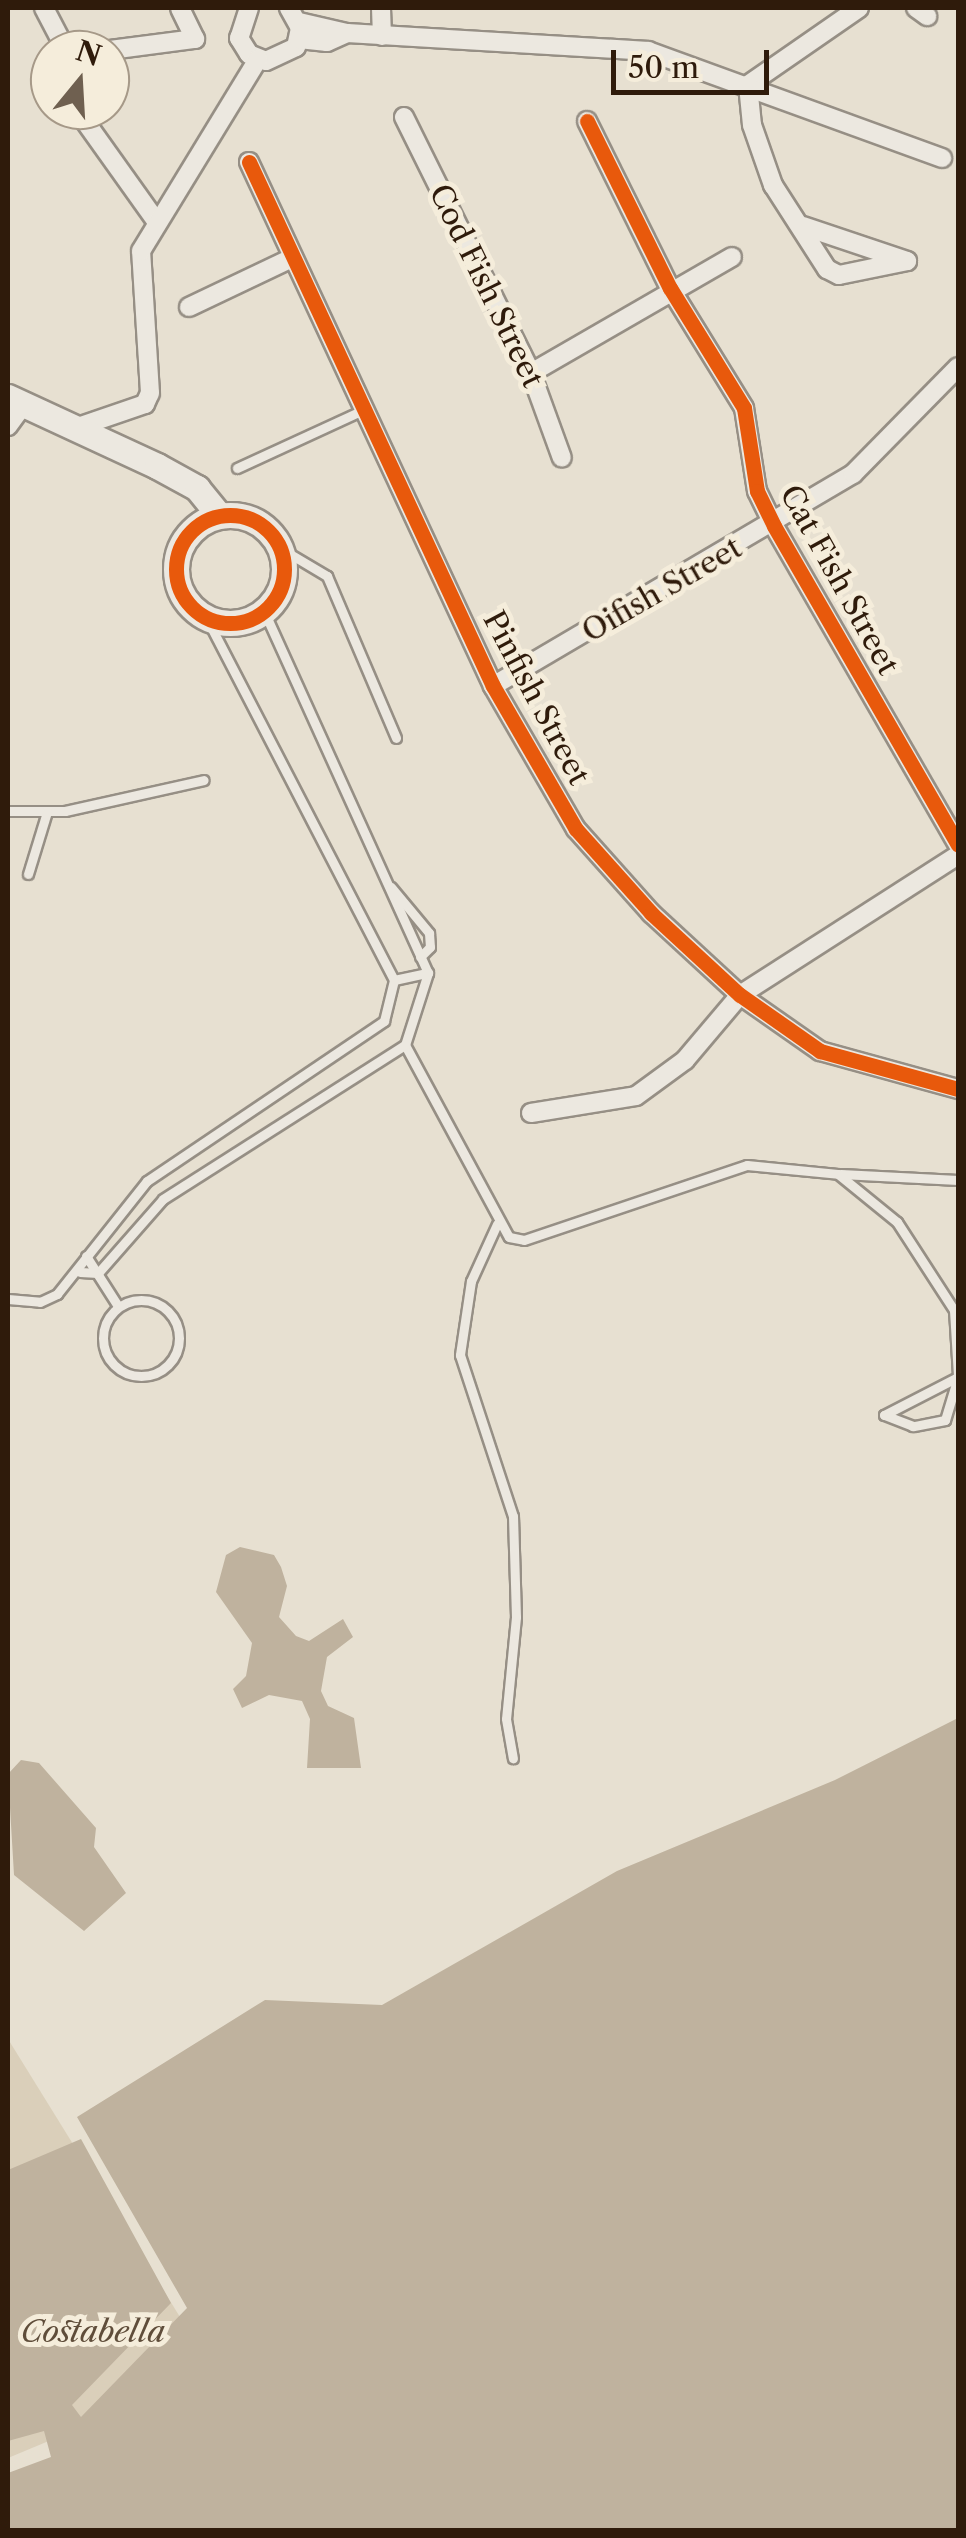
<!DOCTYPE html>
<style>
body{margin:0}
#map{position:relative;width:966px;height:2538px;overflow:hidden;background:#e7e0d1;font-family:"Libre Caslon Text",serif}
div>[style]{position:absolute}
.green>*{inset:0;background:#dacfba}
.water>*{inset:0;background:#bfb29e}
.roads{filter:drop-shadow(2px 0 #968f85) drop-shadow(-2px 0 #968f85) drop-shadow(0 2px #968f85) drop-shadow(0 -2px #968f85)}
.lane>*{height:9px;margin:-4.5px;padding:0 4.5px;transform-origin:4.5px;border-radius:4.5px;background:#ece8e0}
.lane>.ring{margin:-4.5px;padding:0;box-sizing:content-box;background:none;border:9px solid #ece8e0;border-radius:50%}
.street>*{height:18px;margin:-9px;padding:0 9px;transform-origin:9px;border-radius:9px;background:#ece8e0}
.secondary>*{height:25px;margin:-12.5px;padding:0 12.5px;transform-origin:12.5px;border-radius:12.5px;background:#ece8e0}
.secondary>.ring{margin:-12.5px;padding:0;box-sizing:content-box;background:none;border:25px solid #ece8e0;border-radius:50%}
.cycleway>*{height:15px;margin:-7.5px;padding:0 7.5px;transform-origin:7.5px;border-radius:7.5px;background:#e8590c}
.cycleway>.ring{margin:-7.5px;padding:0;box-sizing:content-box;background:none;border:15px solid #e8590c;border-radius:50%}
span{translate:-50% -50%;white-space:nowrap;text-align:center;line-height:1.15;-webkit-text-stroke:10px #f5eddb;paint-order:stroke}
.street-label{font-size:30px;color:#2f1b0b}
.park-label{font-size:30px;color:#5f4d3a;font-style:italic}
.frame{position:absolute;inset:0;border:10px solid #2f1b0b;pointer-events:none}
.north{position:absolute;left:30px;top:30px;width:100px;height:100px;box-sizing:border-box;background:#f5eddb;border:2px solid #a69988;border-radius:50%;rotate:18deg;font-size:28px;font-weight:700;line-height:40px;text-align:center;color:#2f1b0b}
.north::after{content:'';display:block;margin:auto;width:35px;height:45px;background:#6f6050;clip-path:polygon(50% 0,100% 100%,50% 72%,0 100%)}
.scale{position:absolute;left:611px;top:50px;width:158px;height:45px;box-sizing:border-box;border:5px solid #2f1b0b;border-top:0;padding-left:12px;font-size:30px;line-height:35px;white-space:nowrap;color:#2f1b0b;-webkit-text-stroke:8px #f5eddb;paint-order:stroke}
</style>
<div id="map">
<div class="green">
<div style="clip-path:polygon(8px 2039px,214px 2372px,8px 2458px)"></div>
</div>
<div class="water">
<div style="clip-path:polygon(240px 1547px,274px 1555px,281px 1567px,287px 1586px,279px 1617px,296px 1636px,309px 1641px,343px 1619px,353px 1637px,327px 1657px,321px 1691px,328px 1706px,354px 1718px,361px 1768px,307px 1768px,310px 1719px,302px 1701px,269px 1695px,242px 1708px,233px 1689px,246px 1676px,252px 1643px,216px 1592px,226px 1555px)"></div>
<div style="clip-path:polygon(958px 1718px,958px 2530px,8px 2530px,8px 2473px,51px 2457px,44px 2431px,8px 2441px,8px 2170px,81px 2139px,171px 2303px,72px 2405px,81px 2417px,187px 2308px,77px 2117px,265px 2000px,382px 2005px,617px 1871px,835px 1780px)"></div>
<div style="clip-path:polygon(21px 1760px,39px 1763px,96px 1828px,94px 1847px,126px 1893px,84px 1931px,14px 1875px,8px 1774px)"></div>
</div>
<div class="roads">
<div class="lane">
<div style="left:237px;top:468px;width:139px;rotate:-24.7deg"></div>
<div style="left:280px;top:548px;width:55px;rotate:30.8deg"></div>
<div style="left:327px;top:576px;width:176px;rotate:66.9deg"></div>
<div style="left:8px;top:811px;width:57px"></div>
<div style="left:65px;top:811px;width:142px;rotate:-12.6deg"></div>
<div style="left:28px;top:874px;width:65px;rotate:-73deg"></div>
<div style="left:391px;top:887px;width:60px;rotate:50.4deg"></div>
<div style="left:429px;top:933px;width:14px;rotate:86deg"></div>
<div style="left:430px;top:947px;width:14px;rotate:135deg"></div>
<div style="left:394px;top:980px;width:35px;rotate:-12deg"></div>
<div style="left:405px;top:1045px;width:218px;rotate:61.6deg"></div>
<div style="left:509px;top:1237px;width:15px;rotate:11deg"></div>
<div style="left:524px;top:1240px;width:235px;rotate:-18.6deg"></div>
<div style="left:747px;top:1165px;width:91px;rotate:5.6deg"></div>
<div style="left:838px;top:1174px;width:76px;rotate:39.1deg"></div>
<div style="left:897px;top:1222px;width:105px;rotate:57.1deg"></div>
<div style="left:954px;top:1310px;width:66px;rotate:86.5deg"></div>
<div style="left:841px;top:1174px;width:117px;rotate:2.9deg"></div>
<div style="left:497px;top:1224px;width:63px;rotate:114.5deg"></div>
<div style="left:471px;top:1281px;width:75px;rotate:98.5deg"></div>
<div style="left:460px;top:1355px;width:169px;rotate:71.8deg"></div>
<div style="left:513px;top:1516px;width:101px;rotate:88.3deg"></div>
<div style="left:516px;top:1617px;width:102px;rotate:95.6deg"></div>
<div style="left:506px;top:1719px;width:40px;rotate:80deg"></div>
<div style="left:86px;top:1256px;width:59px;rotate:57.4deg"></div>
<div style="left:80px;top:1272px;width:18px;rotate:3deg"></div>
<div style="left:98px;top:1273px;width:98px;rotate:-48.7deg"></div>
<div style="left:163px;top:1199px;width:287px;rotate:-32.5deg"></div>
<div style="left:405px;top:1045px;width:76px;rotate:-72.3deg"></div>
<div style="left:428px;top:973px;width:397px;rotate:-114.4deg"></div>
<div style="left:8px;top:1299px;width:32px;rotate:5deg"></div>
<div style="left:40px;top:1302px;width:19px;rotate:-25deg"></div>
<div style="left:57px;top:1294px;width:144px;rotate:-51.5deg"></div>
<div style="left:147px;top:1181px;width:286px;rotate:-34deg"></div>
<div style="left:384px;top:1021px;width:42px;rotate:-76.3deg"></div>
<div style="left:394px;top:980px;width:408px;rotate:-117.4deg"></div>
<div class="ring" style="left:103px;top:1300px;width:67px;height:67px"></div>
<div style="left:958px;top:1377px;width:45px;rotate:106.8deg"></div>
<div style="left:945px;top:1420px;width:33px;rotate:169deg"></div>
<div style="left:913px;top:1426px;width:31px;rotate:-159deg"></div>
<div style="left:884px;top:1415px;width:83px;rotate:-27.2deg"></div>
</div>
<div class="street">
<div style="left:44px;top:8px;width:47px;rotate:62.4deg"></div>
<div style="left:249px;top:8px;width:32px;rotate:108deg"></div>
<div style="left:239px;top:38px;width:19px;rotate:58deg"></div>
<div style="left:249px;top:54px;width:18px;rotate:22deg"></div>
<div style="left:266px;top:61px;width:33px;rotate:-25deg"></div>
<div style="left:296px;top:47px;width:19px;rotate:-78deg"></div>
<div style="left:300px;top:28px;width:23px;rotate:-119deg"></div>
<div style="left:381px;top:8px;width:28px;rotate:88deg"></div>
<div style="left:859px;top:8px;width:135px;rotate:145.3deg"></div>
<div style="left:748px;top:85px;width:40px;rotate:84.3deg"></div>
<div style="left:752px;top:125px;width:64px;rotate:70.7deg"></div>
<div style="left:773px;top:185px;width:100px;rotate:57.3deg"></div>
<div style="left:827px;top:269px;width:13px;rotate:27deg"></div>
<div style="left:839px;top:275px;width:69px;rotate:-11.6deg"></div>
<div style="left:916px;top:8px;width:14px;rotate:36deg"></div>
<div style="left:299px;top:22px;width:49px;rotate:12.9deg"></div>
<div style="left:347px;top:33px;width:302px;rotate:3.4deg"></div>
<div style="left:648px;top:51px;width:313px;rotate:20deg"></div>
<div style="left:299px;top:39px;width:28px;rotate:6deg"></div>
<div style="left:327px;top:42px;width:22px;rotate:-24deg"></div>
<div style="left:110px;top:50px;width:86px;rotate:-7.4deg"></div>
<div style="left:195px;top:39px;width:34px;rotate:-116deg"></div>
<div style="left:77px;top:110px;width:138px;rotate:54.5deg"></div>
<div style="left:404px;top:117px;width:286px;rotate:63.6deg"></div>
<div style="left:531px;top:373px;width:90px;rotate:70deg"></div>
<div style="left:587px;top:121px;width:186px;rotate:63.6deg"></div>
<div style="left:670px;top:288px;width:141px;rotate:58.3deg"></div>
<div style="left:744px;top:408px;width:84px;rotate:81.1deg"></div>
<div style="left:757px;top:491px;width:39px;rotate:64deg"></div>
<div style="left:774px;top:526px;width:368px;rotate:60deg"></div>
<div style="left:249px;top:162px;width:578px;rotate:65.03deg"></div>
<div style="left:493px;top:686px;width:165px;rotate:59.9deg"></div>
<div style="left:576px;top:829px;width:113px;rotate:48.2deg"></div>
<div style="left:651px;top:913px;width:121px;rotate:42.7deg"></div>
<div style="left:740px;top:995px;width:98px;rotate:35deg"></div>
<div style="left:820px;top:1051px;width:143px;rotate:15.4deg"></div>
<div style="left:803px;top:226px;width:110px;rotate:18.6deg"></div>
<div style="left:189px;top:307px;width:114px;rotate:-25.4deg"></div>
<div style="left:531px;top:373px;width:232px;rotate:-30deg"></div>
<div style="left:8px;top:426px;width:26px;rotate:-54deg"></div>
<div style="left:75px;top:428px;width:74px;rotate:-18.9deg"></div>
<div style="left:145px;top:404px;width:12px;rotate:-66deg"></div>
<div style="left:150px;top:393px;width:142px;rotate:-93.6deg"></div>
<div style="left:141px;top:251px;width:225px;rotate:-58.6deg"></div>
<div style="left:493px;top:686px;width:418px;rotate:-30.5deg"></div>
<div style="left:853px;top:474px;width:150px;rotate:-45.5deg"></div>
<div style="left:531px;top:1113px;width:106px;rotate:-9.2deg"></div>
<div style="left:636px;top:1096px;width:61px;rotate:-36.3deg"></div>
<div style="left:685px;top:1060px;width:85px;rotate:-49.8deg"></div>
<div style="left:740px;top:995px;width:259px;rotate:-32.7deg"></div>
</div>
<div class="secondary">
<div style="left:8px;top:397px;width:164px;rotate:24.8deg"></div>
<div style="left:157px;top:466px;width:46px;rotate:28.8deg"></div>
<div style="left:197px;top:488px;width:36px;rotate:51deg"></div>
<div class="ring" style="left:176px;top:515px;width:83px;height:83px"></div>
</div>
</div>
<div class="cycleway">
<div style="left:587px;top:121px;width:186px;rotate:63.6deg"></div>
<div style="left:670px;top:288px;width:141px;rotate:58.3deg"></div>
<div style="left:744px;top:408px;width:84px;rotate:81.1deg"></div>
<div style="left:757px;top:491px;width:39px;rotate:64deg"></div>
<div style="left:774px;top:526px;width:368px;rotate:60deg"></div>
<div style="left:249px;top:162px;width:578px;rotate:65.03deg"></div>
<div style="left:493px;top:686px;width:165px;rotate:59.9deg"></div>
<div style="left:576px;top:829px;width:113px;rotate:48.2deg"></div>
<div style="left:651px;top:913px;width:121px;rotate:42.7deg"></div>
<div style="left:740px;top:995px;width:98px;rotate:35deg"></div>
<div style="left:820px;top:1051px;width:143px;rotate:15.4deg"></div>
<div class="ring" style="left:176px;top:515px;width:93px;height:93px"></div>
</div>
<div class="street-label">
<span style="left:486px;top:286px;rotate:64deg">Cod Fish Street</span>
<span style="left:839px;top:580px;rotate:61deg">Cat Fish Street</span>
<span style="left:662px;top:590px;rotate:-30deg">Oifish Street</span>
<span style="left:536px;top:698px;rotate:62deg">Pinfish Street</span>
</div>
<div class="park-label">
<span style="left:93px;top:2332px">Costabella</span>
</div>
<div class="frame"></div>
<div class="north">N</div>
<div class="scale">50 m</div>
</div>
